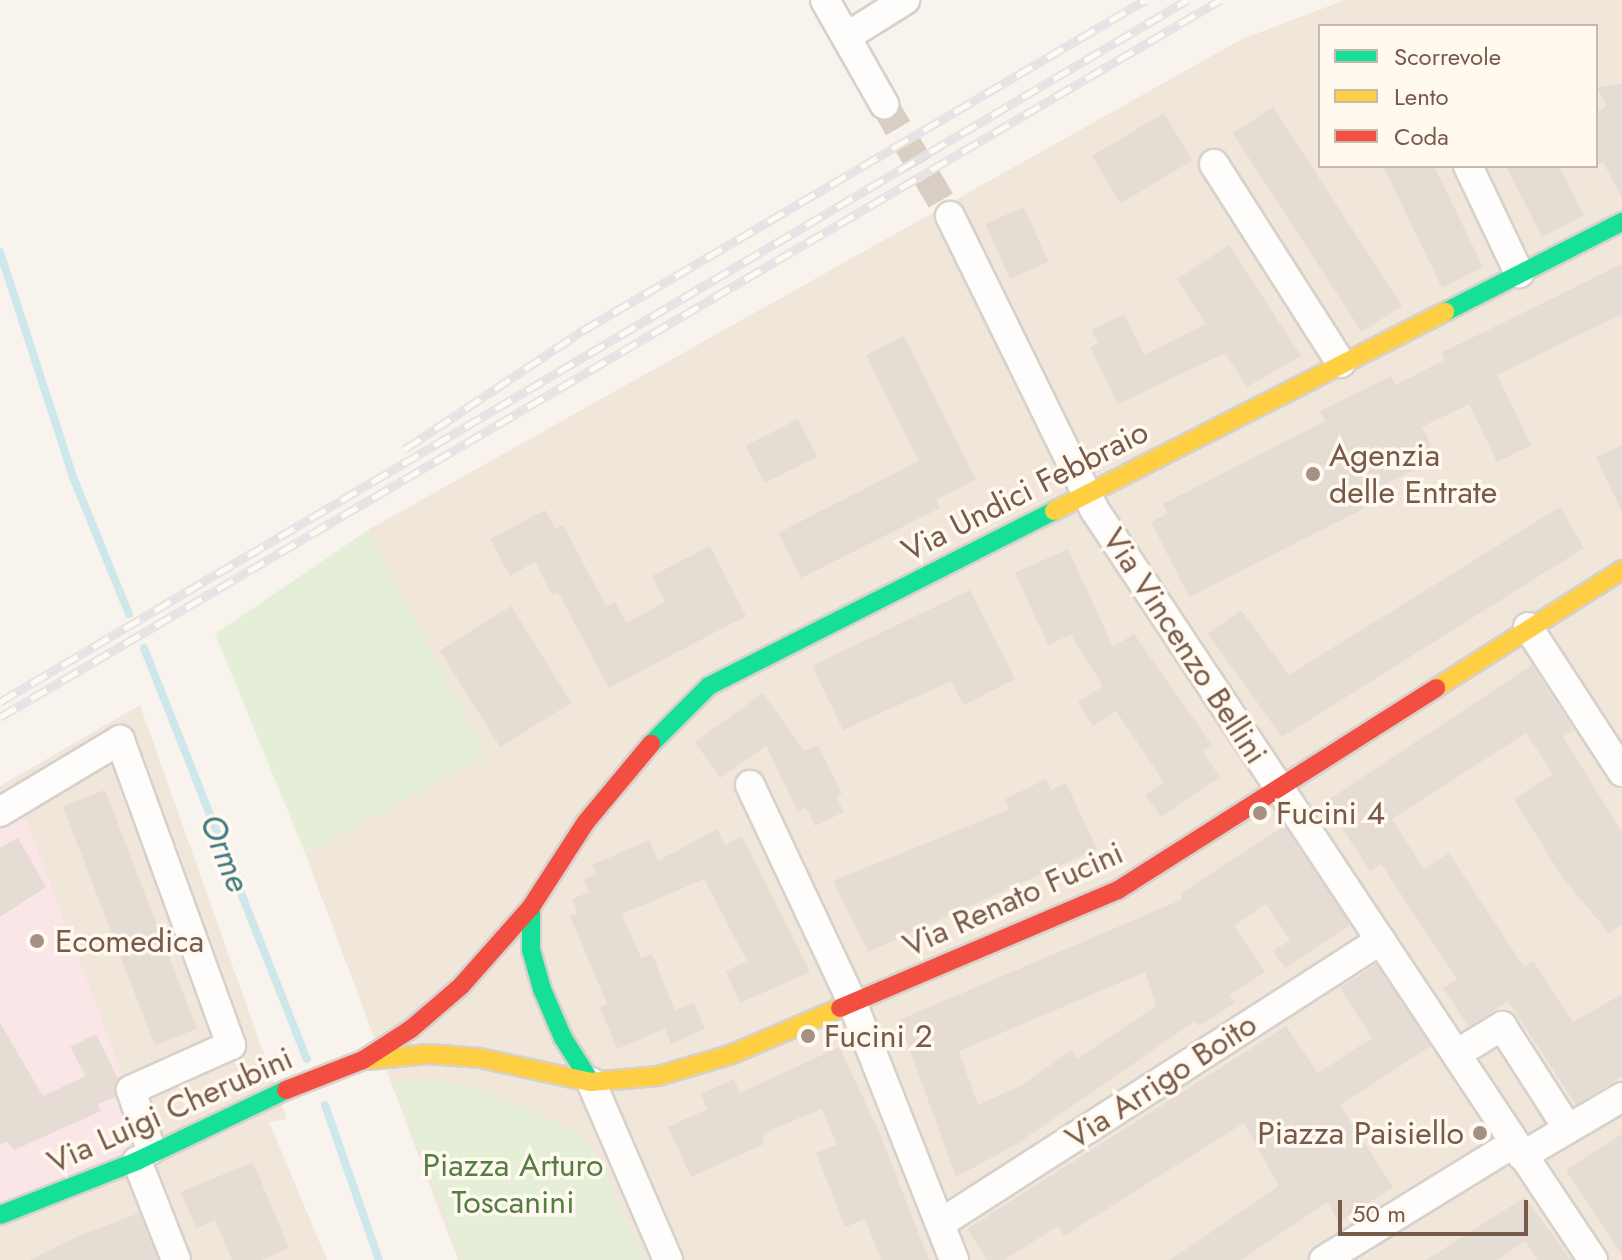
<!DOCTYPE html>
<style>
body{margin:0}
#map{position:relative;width:1622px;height:1260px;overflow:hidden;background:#f8f4ed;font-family:Jost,sans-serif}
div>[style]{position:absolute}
.residential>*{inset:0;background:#f1e6da}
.medical>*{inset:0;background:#fae6e6}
.green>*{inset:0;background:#e5efd8}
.stream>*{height:8px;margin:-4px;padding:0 4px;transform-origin:4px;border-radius:4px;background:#cee7ea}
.building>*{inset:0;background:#e5dcd4;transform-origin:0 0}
.street-tunnel>*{height:28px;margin-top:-14px;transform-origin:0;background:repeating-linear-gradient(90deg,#d8cec4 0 28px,transparent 0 42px)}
.roads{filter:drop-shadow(2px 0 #d7d1cb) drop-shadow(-2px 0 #d7d1cb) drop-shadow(0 2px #d7d1cb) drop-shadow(0 -2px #d7d1cb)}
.street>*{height:28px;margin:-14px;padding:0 14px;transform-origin:14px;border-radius:14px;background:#fefdfc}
.fast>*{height:18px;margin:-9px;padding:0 9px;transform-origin:9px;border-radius:9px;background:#16e098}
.slow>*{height:18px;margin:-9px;padding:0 9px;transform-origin:9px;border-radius:9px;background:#ffcf43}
.jam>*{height:18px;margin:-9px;padding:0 9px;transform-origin:9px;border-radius:9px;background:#f24e42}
.rail>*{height:9px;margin-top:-4.5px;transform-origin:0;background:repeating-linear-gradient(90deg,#fff9ef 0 18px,#e5e3e5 0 36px);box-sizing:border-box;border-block:2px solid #e5e3e5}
.dots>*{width:22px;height:22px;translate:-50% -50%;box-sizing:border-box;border:4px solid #fff9ef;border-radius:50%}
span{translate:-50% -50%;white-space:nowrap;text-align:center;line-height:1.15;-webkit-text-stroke:7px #fff9ef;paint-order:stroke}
.poi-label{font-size:32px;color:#785a4b}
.left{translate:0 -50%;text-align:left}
.right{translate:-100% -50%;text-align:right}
.street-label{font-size:32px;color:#785a4b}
.park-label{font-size:32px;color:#557e42}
.water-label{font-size:34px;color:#417b84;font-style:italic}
.legend{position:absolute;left:1318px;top:24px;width:280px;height:144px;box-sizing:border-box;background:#fff9ef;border:2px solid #c9b9ad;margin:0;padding:10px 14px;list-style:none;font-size:24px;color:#785a4b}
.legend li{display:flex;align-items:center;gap:16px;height:40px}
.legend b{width:40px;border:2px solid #c9b9ad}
.scale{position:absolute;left:1338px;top:1200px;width:190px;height:36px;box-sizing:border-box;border:4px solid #785a4b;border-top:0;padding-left:10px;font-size:24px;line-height:28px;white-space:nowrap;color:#785a4b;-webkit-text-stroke:6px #fff9ef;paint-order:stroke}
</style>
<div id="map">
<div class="residential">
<div style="clip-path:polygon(evenodd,1345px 0,1622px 0,1622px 1260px,458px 1260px,305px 853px,485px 756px,368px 530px,1242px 39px,1345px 0,1320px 26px,1596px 26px,1596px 166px,1320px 166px,1320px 26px)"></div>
<div style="clip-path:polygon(140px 705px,287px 1119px,269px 1122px,327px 1260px,0 1260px,0 786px)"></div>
</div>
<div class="medical">
<div style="clip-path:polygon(19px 801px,151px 1150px,0 1214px,0 812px)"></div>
</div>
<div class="green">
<div style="clip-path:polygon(368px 530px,486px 756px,305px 853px,215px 634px)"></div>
<div style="clip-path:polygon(430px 1079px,478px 1088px,581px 1134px,600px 1160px,643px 1260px,463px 1260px,393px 1082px)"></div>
</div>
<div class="stream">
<div style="left:0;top:252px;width:237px;rotate:72deg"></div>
<div style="left:73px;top:477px;width:148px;rotate:67.8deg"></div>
<div style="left:144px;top:648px;width:442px;rotate:68.4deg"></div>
<div style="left:325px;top:1105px;width:164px;rotate:70.8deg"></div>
</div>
<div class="building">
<div style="clip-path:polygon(1622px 84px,1622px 198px,1603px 162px,1596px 165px,1596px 112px,1607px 106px,1596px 87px)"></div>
<div style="left:1273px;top:107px;width:237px;height:48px;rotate:57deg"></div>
<div style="left:1164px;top:113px;width:55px;height:84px;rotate:59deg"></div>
<div style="clip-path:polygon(1383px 166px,1434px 166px,1483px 267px,1442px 288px)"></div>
<div style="clip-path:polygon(1506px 166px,1559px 166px,1584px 215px,1542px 237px)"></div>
<div style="left:1024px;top:207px;width:60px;height:42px;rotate:66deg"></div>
<div style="clip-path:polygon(1229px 245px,1301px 356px,1247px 387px,1225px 353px,1118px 404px,1090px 347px,1098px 343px,1091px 330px,1124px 314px,1144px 355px,1206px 324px,1177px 279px)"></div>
<div style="clip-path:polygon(1622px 264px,1622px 314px,1497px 375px,1531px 445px,1497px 462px,1469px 404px,1422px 427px,1438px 458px,1374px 490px,1379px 501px,1189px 597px,1151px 522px,1168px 513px,1163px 504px,1325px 421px,1320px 411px,1391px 376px,1396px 385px,1444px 360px,1441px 353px)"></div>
<div style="clip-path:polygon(904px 336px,976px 479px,936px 500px,940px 508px,801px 578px,778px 533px,919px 461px,866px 355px)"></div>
<div style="left:798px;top:419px;width:42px;height:59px;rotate:63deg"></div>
<div style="clip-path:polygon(1622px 445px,1622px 512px,1596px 457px)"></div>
<div style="clip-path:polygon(1560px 507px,1584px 548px,1282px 737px,1208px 634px,1241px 610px,1289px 675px)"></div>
<div style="clip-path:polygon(545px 510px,555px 529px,563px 525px,606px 606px,615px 602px,626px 623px,665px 602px,652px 576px,710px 546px,746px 616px,609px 688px,558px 592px,552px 595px,535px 562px,510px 576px,490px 539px)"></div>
<div style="clip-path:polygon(1068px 549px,1113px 647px,1134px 634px,1212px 745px,1202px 751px,1220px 777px,1161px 817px,1145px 795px,1164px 782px,1116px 711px,1093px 726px,1078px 702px,1103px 686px,1071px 635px,1048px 645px,1015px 573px)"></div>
<div style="clip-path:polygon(970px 590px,1015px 679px,964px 705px,951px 681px,843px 730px,812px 666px)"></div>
<div style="left:511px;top:606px;width:114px;height:84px;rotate:58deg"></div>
<div style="clip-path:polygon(1532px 665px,1574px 730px,1563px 737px,1622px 832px,1622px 924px,1609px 933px,1562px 877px,1514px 799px,1553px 774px,1526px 733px,1392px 819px,1424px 869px,1449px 853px,1524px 967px,1533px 961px,1573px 1022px,1622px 994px,1622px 1076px,1576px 1105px,1508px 1001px,1469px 1027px,1443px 988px,1457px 979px,1381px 864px,1370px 871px,1325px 802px)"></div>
<div style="clip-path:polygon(763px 693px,804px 751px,818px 745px,842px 794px,836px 796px,844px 812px,815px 826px,806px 807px,798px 811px,766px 746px,720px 778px,695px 742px)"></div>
<div style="clip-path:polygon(1046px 779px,1051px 790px,1066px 783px,1097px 849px,868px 952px,833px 881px,1010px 809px,1005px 799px)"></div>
<div style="left:105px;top:790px;width:256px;height:45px;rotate:69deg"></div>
<div style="clip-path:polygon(evenodd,1284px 826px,1350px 925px,1285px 968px,1273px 951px,1290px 940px,1266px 904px,1234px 926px,1265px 972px,1230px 995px,1235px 1003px,1199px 1026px,1195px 1021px,1017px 1144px,956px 1177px,899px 1020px,1183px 899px,1180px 894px,1284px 826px,1145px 972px,1156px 1006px,1077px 1059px,1071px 1050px,1022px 1085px,978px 1105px,959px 1051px,1145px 972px)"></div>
<div style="clip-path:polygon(717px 829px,725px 845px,742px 836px,810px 972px,740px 1003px,726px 971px,747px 961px,704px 879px,622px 914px,641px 958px,652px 954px,675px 1010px,694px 1003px,705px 1029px,671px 1044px,665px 1029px,617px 1049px,600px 1007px,607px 1004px,570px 916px,578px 913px,572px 899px,589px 892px,584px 879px,596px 874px,592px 865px,649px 840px,658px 861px)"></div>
<div style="clip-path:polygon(18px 838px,46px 887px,0 917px,0 848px)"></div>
<div style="clip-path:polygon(1376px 964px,1431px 1046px,1340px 1105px,1393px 1187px,1339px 1222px,1327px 1202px,1241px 1260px,1170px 1260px,1279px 1186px,1244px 1123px,1064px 1236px,1058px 1226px,1004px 1260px,987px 1260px,967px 1229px,1286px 1026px,1318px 1073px,1372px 1038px,1340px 988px)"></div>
<div style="clip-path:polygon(0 1023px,43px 1096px,86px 1076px,70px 1047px,96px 1034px,118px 1079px,115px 1097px,98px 1104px,101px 1111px,14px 1150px,8px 1142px,0 1144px)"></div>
<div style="clip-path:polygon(839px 1047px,878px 1129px,929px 1260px,881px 1260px,865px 1219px,845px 1227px,816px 1153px,837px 1145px,822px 1109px,773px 1129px,762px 1138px,764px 1144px,691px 1177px,668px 1127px,707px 1109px,701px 1094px,734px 1079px,740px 1093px)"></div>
<div style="clip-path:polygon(1622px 1134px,1622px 1255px,1566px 1170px)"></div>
<div style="clip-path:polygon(253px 1162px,289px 1248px,262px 1260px,232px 1260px,215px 1220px,196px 1228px,181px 1192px)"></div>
<div style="clip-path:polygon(1525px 1197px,1571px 1260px,1537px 1260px,1525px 1241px,1497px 1260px,1426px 1260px)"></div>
<div style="clip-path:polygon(139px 1213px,158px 1260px,30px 1260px,76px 1237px)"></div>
</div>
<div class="street-tunnel">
<div style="left:884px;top:104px;width:130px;rotate:59.5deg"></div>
</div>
<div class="roads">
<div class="street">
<div style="left:825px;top:0;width:120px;rotate:60.4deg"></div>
<div style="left:846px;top:37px;width:70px;rotate:-32.1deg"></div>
<div style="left:1214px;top:164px;width:236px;rotate:57.5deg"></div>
<div style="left:1468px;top:166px;width:119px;rotate:64.5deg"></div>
<div style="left:950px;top:216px;width:326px;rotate:63.8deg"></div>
<div style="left:1094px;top:509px;width:902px;rotate:56.4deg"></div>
<div style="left:1528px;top:627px;width:173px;rotate:57deg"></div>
<div style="left:750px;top:785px;width:240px;rotate:64.8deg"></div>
<div style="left:852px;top:1002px;width:277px;rotate:68.4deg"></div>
<div style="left:0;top:812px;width:140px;rotate:-31deg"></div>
<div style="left:120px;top:740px;width:325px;rotate:70deg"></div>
<div style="left:231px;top:1045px;width:110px;rotate:155.8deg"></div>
<div style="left:131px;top:1090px;width:63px;rotate:71.6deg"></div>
<div style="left:1458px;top:1053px;width:52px;rotate:-31.5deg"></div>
<div style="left:1502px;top:1026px;width:122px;rotate:57.3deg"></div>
<div style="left:591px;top:1082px;width:194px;rotate:66.6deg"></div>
<div style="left:1522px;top:1156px;width:116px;rotate:-30.5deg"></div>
<div style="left:137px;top:1161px;width:106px;rotate:68.5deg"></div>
<div style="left:941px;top:1223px;width:523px;rotate:-32.75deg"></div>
<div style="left:1324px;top:1260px;width:223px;rotate:-31.6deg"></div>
</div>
<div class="fast">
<div style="left:1445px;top:312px;width:199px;rotate:-27deg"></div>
<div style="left:651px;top:744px;width:82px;rotate:-45deg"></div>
<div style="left:709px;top:686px;width:387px;rotate:-26.9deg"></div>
<div style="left:531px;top:907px;width:43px;rotate:90deg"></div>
<div style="left:531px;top:950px;width:41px;rotate:74.2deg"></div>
<div style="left:542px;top:989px;width:53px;rotate:66.8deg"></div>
<div style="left:563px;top:1038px;width:52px;rotate:57.5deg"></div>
<div style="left:0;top:1215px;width:147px;rotate:-21.5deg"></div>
<div style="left:137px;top:1161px;width:165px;rotate:-25.5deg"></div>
</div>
<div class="slow">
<div style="left:1054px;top:511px;width:439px;rotate:-27deg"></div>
<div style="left:1436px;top:688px;width:220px;rotate:-32.4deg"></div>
<div style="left:367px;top:1060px;width:62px;rotate:-5.5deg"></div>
<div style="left:429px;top:1054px;width:51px;rotate:4.5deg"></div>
<div style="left:480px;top:1058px;width:114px;rotate:12.2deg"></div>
<div style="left:591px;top:1082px;width:67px;rotate:-5.1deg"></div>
<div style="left:658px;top:1076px;width:75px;rotate:-16.3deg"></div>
<div style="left:730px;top:1055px;width:120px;rotate:-23.1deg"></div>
</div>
<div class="jam">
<div style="left:840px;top:1008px;width:302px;rotate:-23deg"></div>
<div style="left:1118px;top:890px;width:377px;rotate:-32.4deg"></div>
<div style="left:286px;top:1090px;width:83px;rotate:-21.3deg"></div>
<div style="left:363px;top:1060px;width:57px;rotate:-32.9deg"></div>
<div style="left:411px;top:1029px;width:66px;rotate:-40.7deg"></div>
<div style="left:461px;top:986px;width:106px;rotate:-48.5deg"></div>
<div style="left:531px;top:907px;width:101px;rotate:-57.1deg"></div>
<div style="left:586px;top:822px;width:102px;rotate:-50.2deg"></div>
</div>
</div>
<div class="rail">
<div style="left:405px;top:449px;width:213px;rotate:-33.7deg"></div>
<div style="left:582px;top:331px;width:653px;rotate:-30.45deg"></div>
<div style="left:0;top:702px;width:1379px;rotate:-30.6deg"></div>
<div style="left:0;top:717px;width:1415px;rotate:-30.44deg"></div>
</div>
<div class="dots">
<div style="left:1313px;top:474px;background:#a59084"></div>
<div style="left:1260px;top:813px;background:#a59084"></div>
<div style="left:37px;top:941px;background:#a59084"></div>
<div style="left:808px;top:1036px;background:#a59084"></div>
<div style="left:1480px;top:1133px;background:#a59084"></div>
</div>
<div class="poi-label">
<span class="left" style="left:1329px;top:474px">Agenzia<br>delle Entrate</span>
<span class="left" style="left:1276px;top:813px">Fucini 4</span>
<span class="left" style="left:55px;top:941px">Ecomedica</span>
<span class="left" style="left:824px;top:1036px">Fucini 2</span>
<span class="right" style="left:1464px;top:1133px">Piazza Paisiello</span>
</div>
<div class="street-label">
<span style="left:1025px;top:491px;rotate:-27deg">Via Undici Febbraio</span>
<span style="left:1185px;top:646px;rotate:57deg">Via Vincenzo Bellini</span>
<span style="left:1013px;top:899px;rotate:-24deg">Via Renato Fucini</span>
<span style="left:1161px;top:1081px;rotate:-33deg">Via Arrigo Boito</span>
<span style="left:170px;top:1110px;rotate:-24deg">Via Luigi Cherubini</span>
</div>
<div class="park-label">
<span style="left:513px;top:1184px">Piazza Arturo<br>Toscanini</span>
</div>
<div class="water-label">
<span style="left:225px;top:853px;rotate:68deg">Orme</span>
</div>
<ul class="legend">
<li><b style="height:10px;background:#16e098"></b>Scorrevole</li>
<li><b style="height:10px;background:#ffcf43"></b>Lento</li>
<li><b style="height:10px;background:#f24e42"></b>Coda</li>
</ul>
<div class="scale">50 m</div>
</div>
